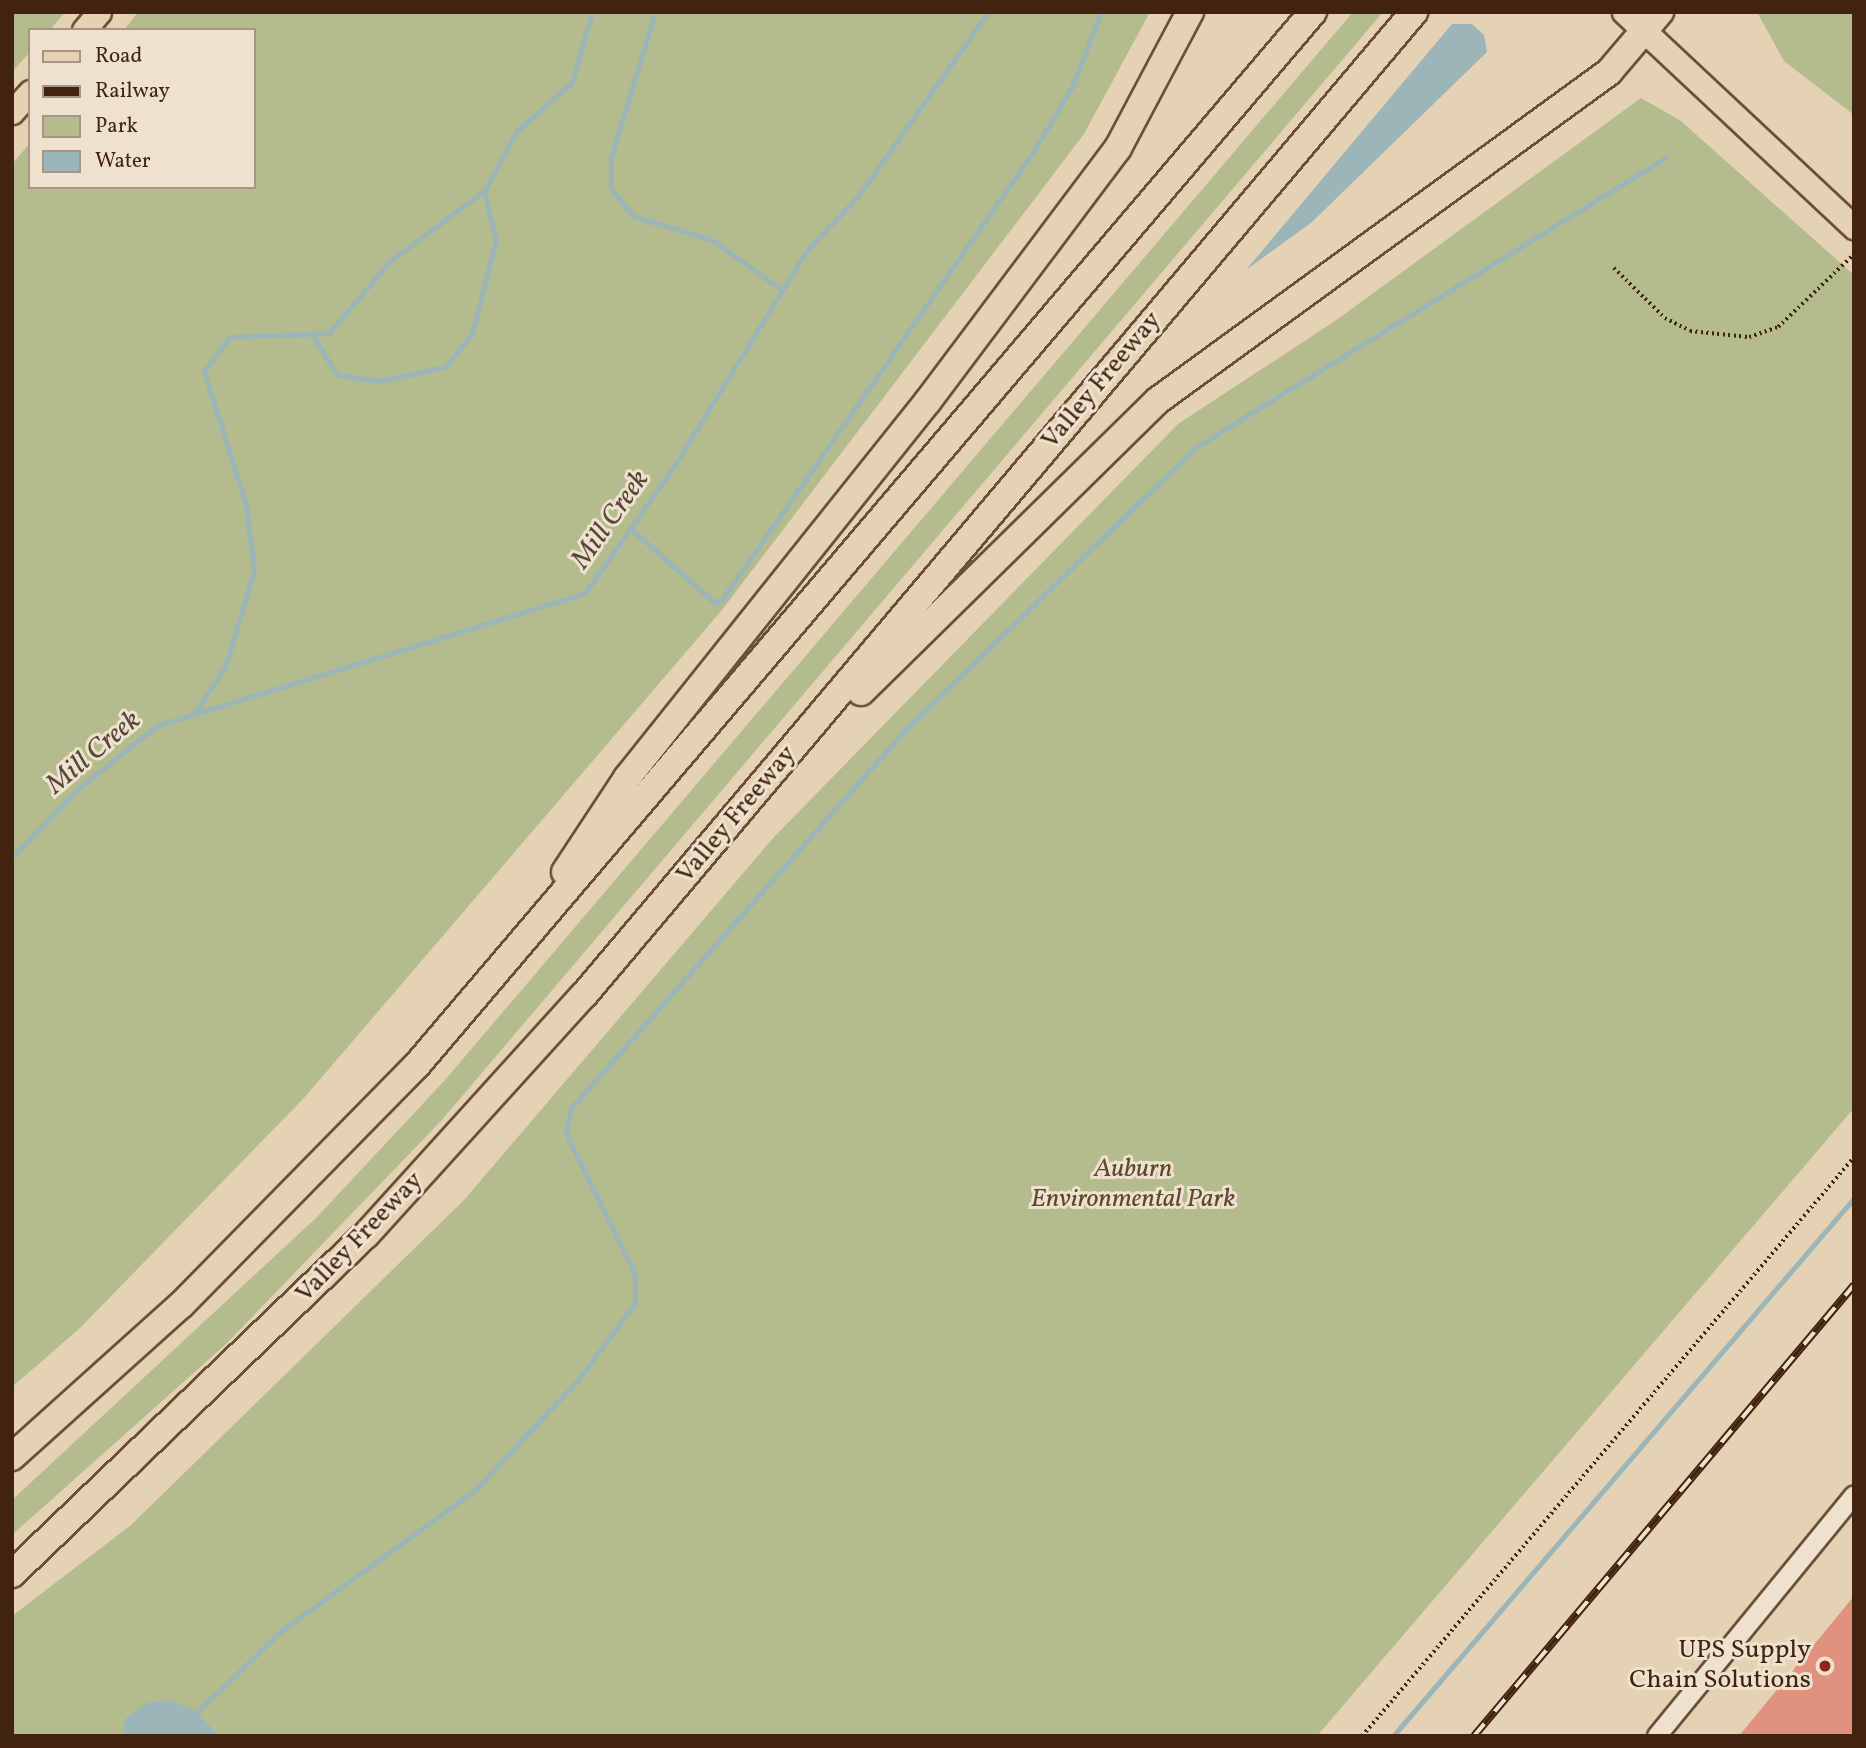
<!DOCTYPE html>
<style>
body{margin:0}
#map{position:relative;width:1866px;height:1748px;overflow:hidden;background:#e5d2b4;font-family:Vollkorn,serif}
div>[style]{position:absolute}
.green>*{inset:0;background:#b4bc8d}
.water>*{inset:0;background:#9bb5b9}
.stream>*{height:5px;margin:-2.5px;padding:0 2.5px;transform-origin:2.5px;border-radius:2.5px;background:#9bb5b9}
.building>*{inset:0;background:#e0927e}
.path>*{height:3.5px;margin-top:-1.75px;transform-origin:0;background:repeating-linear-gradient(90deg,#422310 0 2px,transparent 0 5.5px)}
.roads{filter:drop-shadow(2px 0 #6b4f39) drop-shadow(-2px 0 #6b4f39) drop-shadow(0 2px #6b4f39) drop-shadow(0 -2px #6b4f39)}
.minor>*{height:18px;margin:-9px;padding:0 9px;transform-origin:9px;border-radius:9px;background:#eee2ce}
.major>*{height:23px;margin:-11.5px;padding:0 11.5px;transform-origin:11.5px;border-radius:11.5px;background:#e5d2b4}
.highway>*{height:26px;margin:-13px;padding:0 13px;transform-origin:13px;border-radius:13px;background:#e5d2b4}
.rail>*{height:8px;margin-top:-4px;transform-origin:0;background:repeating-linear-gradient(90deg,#eee2ce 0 16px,#422310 0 32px);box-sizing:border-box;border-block:2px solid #422310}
.dots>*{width:19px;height:19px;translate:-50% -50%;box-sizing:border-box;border:4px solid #eee2ce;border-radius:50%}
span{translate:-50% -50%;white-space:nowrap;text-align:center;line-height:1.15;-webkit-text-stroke:6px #eee2ce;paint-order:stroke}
.street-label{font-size:26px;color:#422310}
.park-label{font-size:26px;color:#5e492f;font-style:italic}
.poi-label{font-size:26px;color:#422310}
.right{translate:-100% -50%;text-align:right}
.water-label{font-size:28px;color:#58483a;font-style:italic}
.frame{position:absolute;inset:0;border:14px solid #422310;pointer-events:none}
.legend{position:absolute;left:28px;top:28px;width:228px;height:161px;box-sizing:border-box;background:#eee2ce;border:2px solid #a99682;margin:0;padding:9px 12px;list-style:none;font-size:21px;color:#422310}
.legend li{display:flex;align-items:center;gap:14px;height:35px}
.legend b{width:35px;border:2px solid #a99682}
</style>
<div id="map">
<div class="green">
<div style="clip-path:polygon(12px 12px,65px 12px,50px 30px,30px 30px,30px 52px,12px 72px)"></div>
<div style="clip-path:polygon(138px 12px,1150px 12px,1084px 134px,722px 610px,304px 1098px,80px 1328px,12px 1387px,12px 164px,30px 143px,30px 187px,254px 187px,254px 30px,124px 30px)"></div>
<div style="clip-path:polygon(1353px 12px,1383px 12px,441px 1121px,226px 1344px,12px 1535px,12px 1500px,317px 1217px,445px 1080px)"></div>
<div style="clip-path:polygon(1757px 12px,1854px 12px,1854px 115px,1784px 61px)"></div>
<div style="clip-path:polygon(1641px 98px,1681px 121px,1854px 275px,1854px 1108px,1317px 1736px,12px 1736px,12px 1616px,131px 1525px,464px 1200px,774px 837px,1178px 424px,1335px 321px)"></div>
</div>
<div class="water">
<div style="clip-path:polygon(1452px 24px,1472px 24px,1484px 35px,1487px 52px,1312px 222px,1246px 270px)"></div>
<div style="clip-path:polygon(170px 1700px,194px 1710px,220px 1736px,123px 1736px,125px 1719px,146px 1703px)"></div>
</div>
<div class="stream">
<div style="left:655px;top:12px;width:152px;rotate:106.8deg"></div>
<div style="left:611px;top:158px;width:30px;rotate:90deg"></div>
<div style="left:611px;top:188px;width:36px;rotate:52deg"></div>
<div style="left:633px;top:216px;width:83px;rotate:16.9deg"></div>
<div style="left:712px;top:240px;width:86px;rotate:35.5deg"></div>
<div style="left:312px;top:334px;width:48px;rotate:58.6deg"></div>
<div style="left:337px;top:375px;width:42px;rotate:8.1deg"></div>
<div style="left:379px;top:381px;width:67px;rotate:-12deg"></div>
<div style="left:445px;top:367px;width:43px;rotate:-50.7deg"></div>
<div style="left:472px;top:334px;width:97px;rotate:-75.7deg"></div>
<div style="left:496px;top:240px;width:50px;rotate:-103.8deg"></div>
<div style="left:631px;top:529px;width:111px;rotate:41.3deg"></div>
<div style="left:714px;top:602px;width:7px;rotate:-8deg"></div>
<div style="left:721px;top:601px;width:550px;rotate:-55.21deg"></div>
<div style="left:1035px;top:149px;width:72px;rotate:-59.2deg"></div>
<div style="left:1072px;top:87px;width:80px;rotate:-68.9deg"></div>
<div style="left:193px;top:715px;width:58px;rotate:-56.3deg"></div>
<div style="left:225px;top:667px;width:100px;rotate:-73.2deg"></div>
<div style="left:254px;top:571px;width:66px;rotate:-96.9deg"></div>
<div style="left:246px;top:505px;width:140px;rotate:-107.4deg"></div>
<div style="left:204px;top:371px;width:43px;rotate:-52.6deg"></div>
<div style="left:230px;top:337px;width:99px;rotate:-2.3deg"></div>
<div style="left:329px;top:333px;width:94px;rotate:-49.7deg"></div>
<div style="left:390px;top:261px;width:117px;rotate:-36.7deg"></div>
<div style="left:484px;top:191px;width:68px;rotate:-61.2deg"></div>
<div style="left:517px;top:131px;width:74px;rotate:-41.7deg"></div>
<div style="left:572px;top:82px;width:73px;rotate:-74.1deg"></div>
<div style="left:12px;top:857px;width:95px;rotate:-45.9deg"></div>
<div style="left:78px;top:789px;width:100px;rotate:-38.9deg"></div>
<div style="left:156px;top:726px;width:449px;rotate:-17.2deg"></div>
<div style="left:585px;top:593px;width:159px;rotate:-55deg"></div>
<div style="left:676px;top:463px;width:250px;rotate:-58.4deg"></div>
<div style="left:807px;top:250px;width:76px;rotate:-46.6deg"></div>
<div style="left:859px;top:195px;width:224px;rotate:-54.8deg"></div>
<div style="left:194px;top:1715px;width:121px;rotate:-44deg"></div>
<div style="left:281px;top:1631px;width:240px;rotate:-36deg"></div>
<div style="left:475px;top:1490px;width:152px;rotate:-46.9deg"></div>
<div style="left:579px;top:1379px;width:94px;rotate:-53.6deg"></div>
<div style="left:635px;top:1303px;width:29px;rotate:-90deg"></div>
<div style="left:635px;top:1274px;width:157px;rotate:-116.1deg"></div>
<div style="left:566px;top:1133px;width:25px;rotate:-79deg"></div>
<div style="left:571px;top:1108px;width:504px;rotate:-48.54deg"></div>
<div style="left:905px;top:730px;width:406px;rotate:-44.2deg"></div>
<div style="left:1196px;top:447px;width:551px;rotate:-31.64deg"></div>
<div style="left:1393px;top:1736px;width:708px;rotate:-49.41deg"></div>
</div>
<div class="building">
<div style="clip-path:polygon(1854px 1596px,1854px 1736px,1739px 1736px)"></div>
</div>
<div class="path">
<div style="left:1614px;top:268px;width:71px;rotate:44.4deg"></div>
<div style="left:1665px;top:318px;width:28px;rotate:27deg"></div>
<div style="left:1690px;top:331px;width:59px;rotate:5.8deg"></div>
<div style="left:1749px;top:337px;width:31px;rotate:-19deg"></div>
<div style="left:1778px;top:327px;width:105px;rotate:-43.8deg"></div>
<div style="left:1362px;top:1736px;width:760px;rotate:-49.64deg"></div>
</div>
<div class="roads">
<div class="minor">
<div style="left:1657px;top:1736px;width:311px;rotate:-50.7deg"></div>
</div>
<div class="major">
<div style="left:1624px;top:12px;width:315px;rotate:43.1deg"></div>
<div style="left:84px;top:30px;width:23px;rotate:-50deg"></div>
<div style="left:12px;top:112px;width:27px;rotate:-48deg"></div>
</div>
<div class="highway">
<div style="left:861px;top:692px;width:415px;rotate:-44.5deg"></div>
<div style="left:1157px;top:401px;width:559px;rotate:-36.05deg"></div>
<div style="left:1609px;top:72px;width:79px;rotate:-49.6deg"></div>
<div style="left:565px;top:872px;width:113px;rotate:-56.6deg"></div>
<div style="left:627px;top:778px;width:482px;rotate:-51.4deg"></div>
<div style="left:928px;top:401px;width:316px;rotate:-53.1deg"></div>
<div style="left:1118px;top:148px;width:154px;rotate:-62.1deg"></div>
<div style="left:12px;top:1457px;width:227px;rotate:-42deg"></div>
<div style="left:181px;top:1305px;width:337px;rotate:-45.5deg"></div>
<div style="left:417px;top:1065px;width:1383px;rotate:-49.61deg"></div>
<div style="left:12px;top:1574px;width:490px;rotate:-43.8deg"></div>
<div style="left:366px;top:1235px;width:324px;rotate:-47.8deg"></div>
<div style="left:584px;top:995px;width:1287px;rotate:-49.82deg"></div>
</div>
</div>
<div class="rail">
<div style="left:1474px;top:1736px;width:590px;rotate:-49.88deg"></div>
</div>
<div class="dots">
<div style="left:1825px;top:1666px;background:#8f2418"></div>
</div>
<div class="street-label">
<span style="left:1102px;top:381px;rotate:-50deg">Valley Freeway</span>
<span style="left:737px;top:815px;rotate:-50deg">Valley Freeway</span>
<span style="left:360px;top:1238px;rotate:-46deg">Valley Freeway</span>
</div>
<div class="park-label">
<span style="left:1133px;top:1185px">Auburn<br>Environmental Park</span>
</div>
<div class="poi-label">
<span class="right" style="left:1811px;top:1666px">UPS Supply<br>Chain Solutions</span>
</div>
<div class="water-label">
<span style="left:611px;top:520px;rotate:-55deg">Mill Creek</span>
<span style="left:94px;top:753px;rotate:-40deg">Mill Creek</span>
</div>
<div class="frame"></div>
<ul class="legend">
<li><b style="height:9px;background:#e5d2b4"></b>Road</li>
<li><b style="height:9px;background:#422310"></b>Railway</li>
<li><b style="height:19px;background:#b4bc8d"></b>Park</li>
<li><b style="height:19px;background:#9bb5b9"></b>Water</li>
</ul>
</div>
